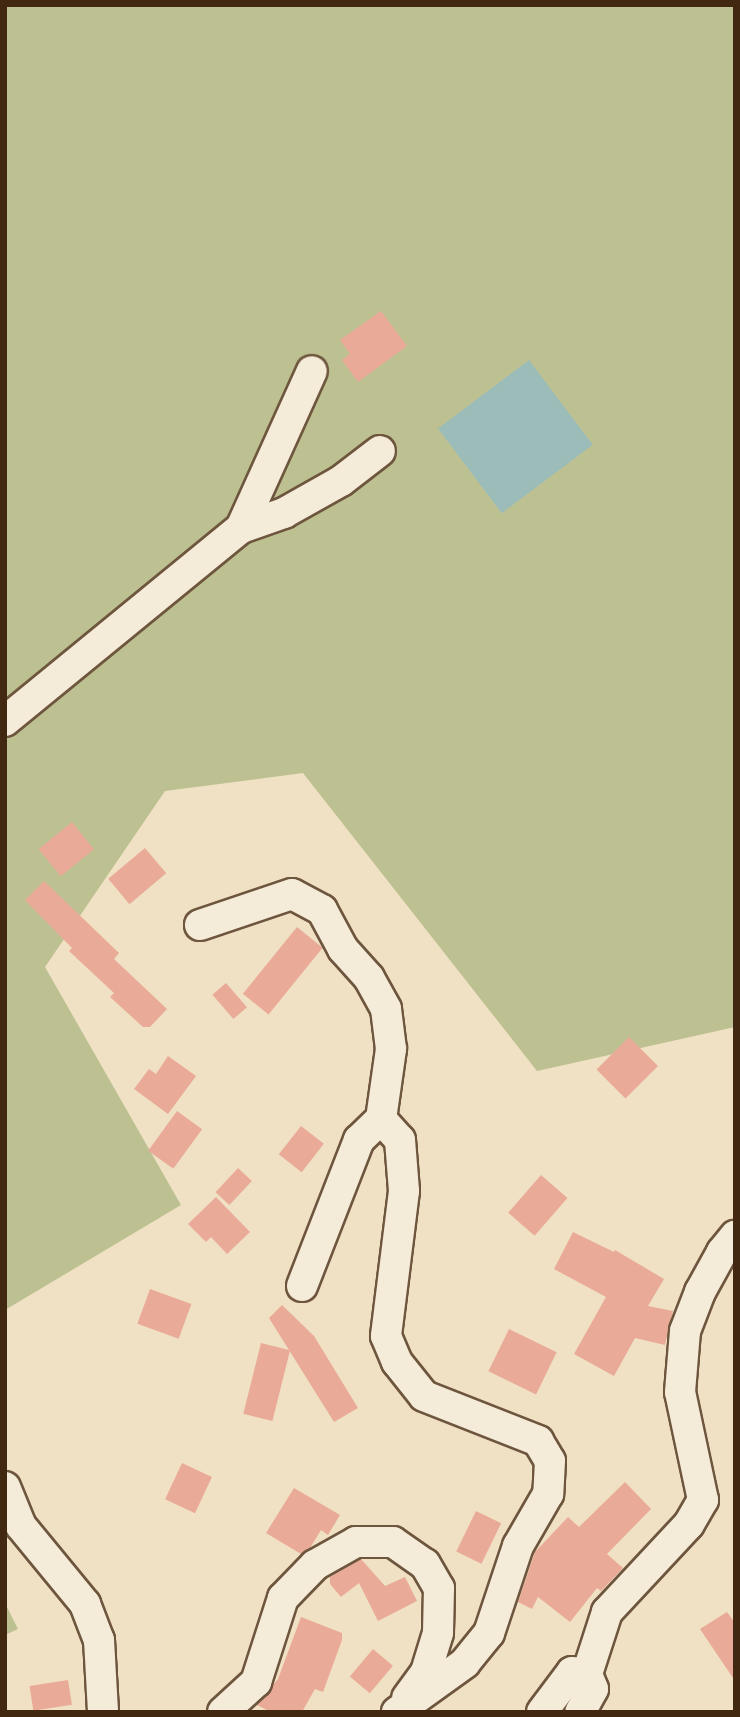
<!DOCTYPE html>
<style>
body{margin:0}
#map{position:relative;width:740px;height:1717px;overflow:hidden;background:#f0e0c4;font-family:"Old Standard TT",serif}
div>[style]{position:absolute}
.green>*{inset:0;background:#bdc191}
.water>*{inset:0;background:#9bbcb8;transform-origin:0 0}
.building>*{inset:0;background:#e9ab98;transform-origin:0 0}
.roads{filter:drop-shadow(2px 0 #6e563e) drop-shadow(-2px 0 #6e563e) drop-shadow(0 2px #6e563e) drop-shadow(0 -2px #6e563e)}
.minor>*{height:30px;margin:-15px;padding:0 15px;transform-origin:15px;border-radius:15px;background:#f5ebd9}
span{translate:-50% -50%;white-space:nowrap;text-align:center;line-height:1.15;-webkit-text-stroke:6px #f5ebd9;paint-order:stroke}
.frame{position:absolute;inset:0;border:7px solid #432811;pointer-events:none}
</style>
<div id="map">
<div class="green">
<div style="clip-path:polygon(5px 5px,735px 5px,735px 1027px,537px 1071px,303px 773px,165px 791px,45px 967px,181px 1205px,5px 1310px)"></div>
<div style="clip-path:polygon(5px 1603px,18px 1629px,5px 1635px)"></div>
</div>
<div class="water">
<div style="left:529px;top:360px;width:106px;height:114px;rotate:53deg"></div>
</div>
<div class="building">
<div style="clip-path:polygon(381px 311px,407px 346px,358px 382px,342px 360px,350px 354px,340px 340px)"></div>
<div style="left:72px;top:822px;width:35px;height:43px;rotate:51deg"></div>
<div style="left:145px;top:848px;width:33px;height:48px;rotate:50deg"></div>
<div style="clip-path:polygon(44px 881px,119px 953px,114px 959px,167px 1009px,150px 1027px,143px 1027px,110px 997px,114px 993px,69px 951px,72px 948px,25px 900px)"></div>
<div style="left:297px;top:927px;width:33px;height:86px;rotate:39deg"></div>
<div style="left:226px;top:983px;width:32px;height:18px;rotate:49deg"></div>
<div style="left:629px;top:1037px;width:41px;height:46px;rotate:45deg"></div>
<div style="clip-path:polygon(168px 1056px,196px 1076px,168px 1114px,134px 1089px,149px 1069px,156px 1074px)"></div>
<div style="left:177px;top:1111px;width:31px;height:49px;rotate:36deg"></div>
<div style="left:301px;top:1126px;width:29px;height:36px;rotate:38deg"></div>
<div style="left:238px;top:1168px;width:19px;height:33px;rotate:43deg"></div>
<div style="left:541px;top:1175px;width:35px;height:50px;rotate:41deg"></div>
<div style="clip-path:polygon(216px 1197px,250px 1232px,227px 1254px,211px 1237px,206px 1242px,188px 1224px)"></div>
<div style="clip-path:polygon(573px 1232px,614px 1252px,615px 1250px,664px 1279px,648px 1306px,673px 1311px,665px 1345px,635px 1338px,614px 1376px,574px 1354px,606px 1297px,554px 1269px)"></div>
<div style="left:150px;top:1289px;width:44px;height:37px;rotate:20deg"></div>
<div style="clip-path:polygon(282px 1305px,314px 1336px,358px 1408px,334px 1422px,269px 1318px)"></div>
<div style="left:509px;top:1329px;width:53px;height:47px;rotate:26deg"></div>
<div style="left:261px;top:1343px;width:30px;height:73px;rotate:14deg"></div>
<div style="left:182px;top:1463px;width:33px;height:40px;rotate:25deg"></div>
<div style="clip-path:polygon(625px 1482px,651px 1509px,607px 1554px,623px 1568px,601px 1591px,597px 1588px,570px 1622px,538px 1597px,532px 1609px,518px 1602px,535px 1552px,568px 1517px,579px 1527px)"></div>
<div style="clip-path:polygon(294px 1488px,340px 1515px,328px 1535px,321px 1530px,310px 1548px,301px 1554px,266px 1533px)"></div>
<div style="left:476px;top:1511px;width:28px;height:45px;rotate:26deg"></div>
<div style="clip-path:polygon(361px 1559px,385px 1586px,405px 1577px,417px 1601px,378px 1621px,359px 1583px,341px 1597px,330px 1584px,330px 1577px)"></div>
<div style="clip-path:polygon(727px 1612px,735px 1623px,735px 1681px,700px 1629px)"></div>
<div style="clip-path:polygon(301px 1617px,342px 1633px,342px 1640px,323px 1692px,315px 1689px,302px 1712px,271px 1712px,257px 1705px,278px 1679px)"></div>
<div style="left:373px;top:1649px;width:26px;height:36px;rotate:40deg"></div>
<div style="left:68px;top:1680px;width:25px;height:39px;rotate:81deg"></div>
</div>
<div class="roads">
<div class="minor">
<div style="left:241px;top:528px;width:172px;rotate:-65.7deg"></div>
<div style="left:5px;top:721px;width:305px;rotate:-39.3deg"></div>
<div style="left:241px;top:528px;width:46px;rotate:-19.2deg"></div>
<div style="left:284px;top:513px;width:65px;rotate:-29.3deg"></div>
<div style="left:341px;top:481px;width:49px;rotate:-37.6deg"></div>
<div style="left:200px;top:925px;width:97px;rotate:-18.6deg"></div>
<div style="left:292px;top:894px;width:34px;rotate:28deg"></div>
<div style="left:322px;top:910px;width:44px;rotate:61.7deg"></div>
<div style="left:343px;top:949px;width:39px;rotate:48deg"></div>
<div style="left:369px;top:978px;width:35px;rotate:61deg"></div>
<div style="left:386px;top:1009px;width:40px;rotate:82.9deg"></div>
<div style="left:391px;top:1049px;width:71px;rotate:98.1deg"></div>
<div style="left:302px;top:1286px;width:157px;rotate:-68.7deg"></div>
<div style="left:359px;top:1140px;width:30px;rotate:-44deg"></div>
<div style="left:381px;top:1119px;width:28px;rotate:48deg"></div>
<div style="left:400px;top:1140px;width:51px;rotate:85.5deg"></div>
<div style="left:404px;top:1191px;width:146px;rotate:97.1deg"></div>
<div style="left:386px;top:1336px;width:28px;rotate:67deg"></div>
<div style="left:397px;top:1362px;width:43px;rotate:51.5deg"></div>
<div style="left:424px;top:1396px;width:123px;rotate:21.5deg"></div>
<div style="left:538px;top:1441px;width:23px;rotate:59deg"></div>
<div style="left:550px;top:1461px;width:33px;rotate:93deg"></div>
<div style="left:548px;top:1494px;width:60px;rotate:120deg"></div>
<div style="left:518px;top:1546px;width:92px;rotate:108.4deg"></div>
<div style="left:489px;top:1633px;width:38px;rotate:129deg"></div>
<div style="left:465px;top:1663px;width:84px;rotate:144.2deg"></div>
<div style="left:5px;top:1487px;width:42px;rotate:67.7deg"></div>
<div style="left:21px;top:1526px;width:101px;rotate:50.6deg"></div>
<div style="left:85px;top:1604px;width:39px;rotate:69deg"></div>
<div style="left:99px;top:1640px;width:72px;rotate:86.8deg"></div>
<div style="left:587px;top:1674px;width:65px;rotate:-72.1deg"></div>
<div style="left:607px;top:1612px;width:120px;rotate:-47deg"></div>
<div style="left:689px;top:1524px;width:28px;rotate:-60deg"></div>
<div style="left:703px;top:1500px;width:110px;rotate:-102deg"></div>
<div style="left:680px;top:1392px;width:61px;rotate:-85.3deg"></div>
<div style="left:685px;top:1331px;width:42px;rotate:-69deg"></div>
<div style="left:700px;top:1292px;width:46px;rotate:-61.2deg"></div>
<div style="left:722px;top:1252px;width:21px;rotate:-51deg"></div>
<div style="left:223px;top:1712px;width:45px;rotate:-42.3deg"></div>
<div style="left:256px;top:1682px;width:88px;rotate:-72.2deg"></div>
<div style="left:283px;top:1598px;width:46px;rotate:-45.9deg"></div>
<div style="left:315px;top:1565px;width:47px;rotate:-29.3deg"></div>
<div style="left:356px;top:1542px;width:37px"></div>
<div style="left:393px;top:1542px;width:39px;rotate:35deg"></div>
<div style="left:425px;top:1564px;width:28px;rotate:60deg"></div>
<div style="left:439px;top:1588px;width:45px;rotate:91.3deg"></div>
<div style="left:438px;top:1633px;width:41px;rotate:107.1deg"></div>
<div style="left:426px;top:1672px;width:32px;rotate:126deg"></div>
<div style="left:542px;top:1712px;width:50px;rotate:-53.1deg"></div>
<div style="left:572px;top:1672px;width:15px;rotate:8deg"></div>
<div style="left:587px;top:1674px;width:16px;rotate:68deg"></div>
<div style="left:593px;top:1689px;width:26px;rotate:119deg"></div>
</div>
</div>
<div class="frame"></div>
</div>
